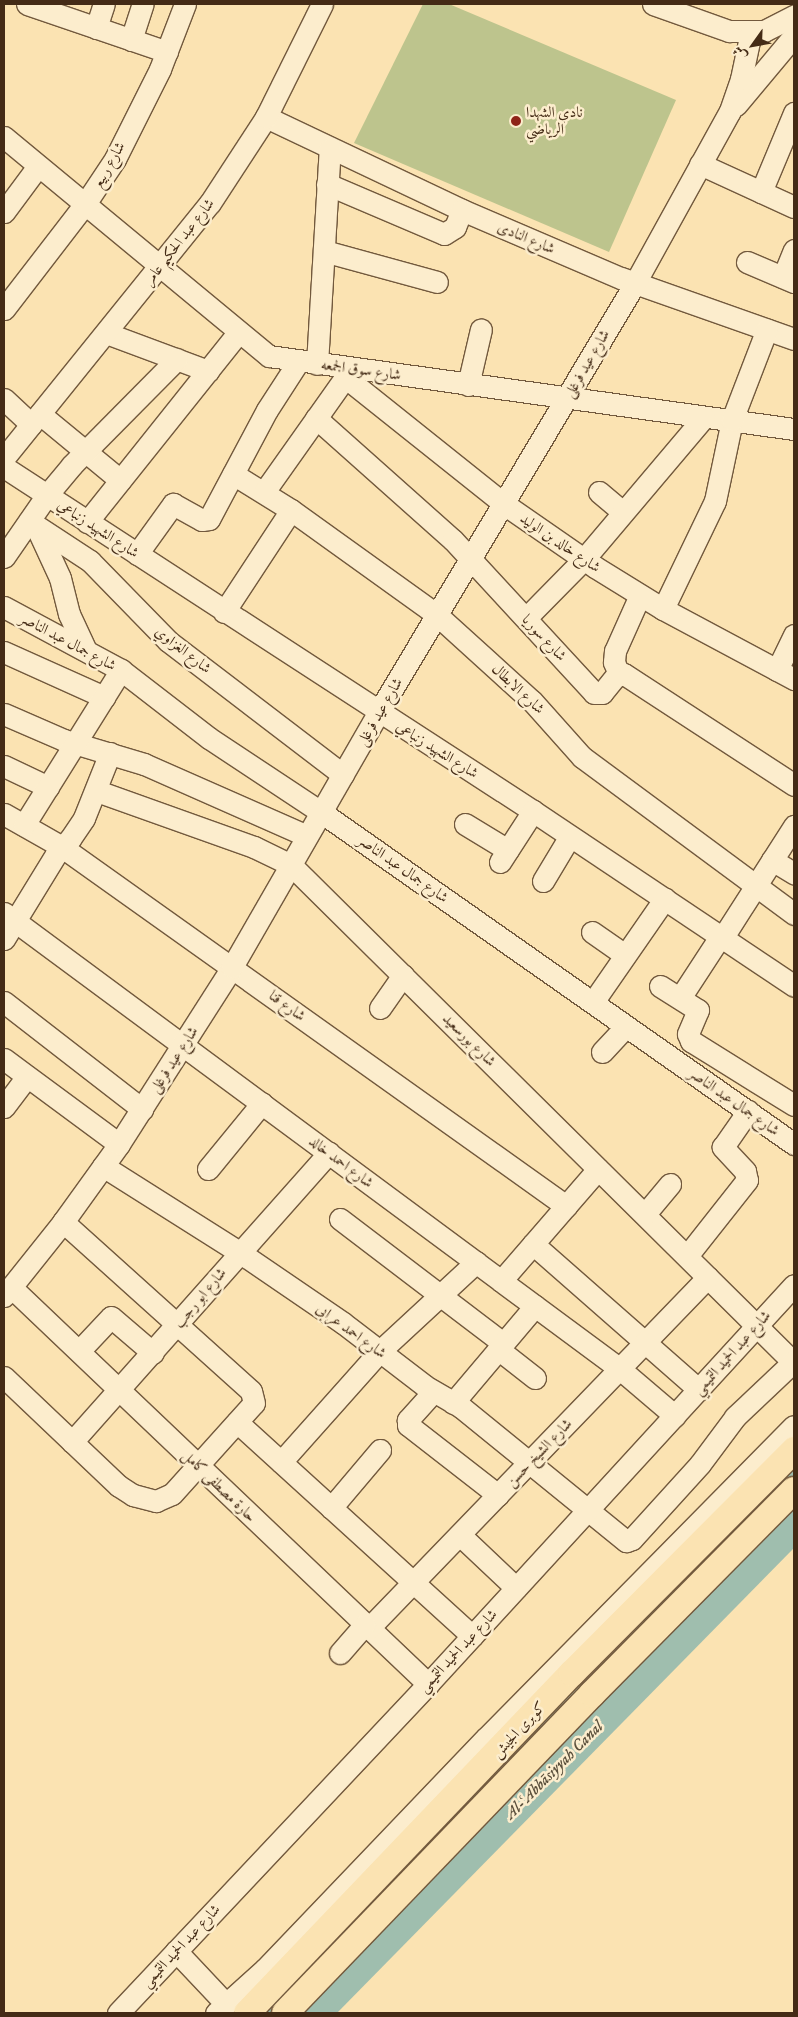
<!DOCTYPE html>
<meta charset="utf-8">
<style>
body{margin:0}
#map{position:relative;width:798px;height:2017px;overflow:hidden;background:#fbe3b2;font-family:"IM FELL DW Pica",Amiri,serif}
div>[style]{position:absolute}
.green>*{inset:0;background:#bdc48d}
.water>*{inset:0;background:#9fbeae}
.roads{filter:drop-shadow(1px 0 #72593d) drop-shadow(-1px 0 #72593d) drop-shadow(0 1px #72593d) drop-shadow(0 -1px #72593d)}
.minor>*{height:21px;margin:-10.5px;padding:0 10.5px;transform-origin:10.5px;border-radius:10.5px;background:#fcedcd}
.major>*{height:26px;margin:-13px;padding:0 13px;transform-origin:13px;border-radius:13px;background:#fbe3b2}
.dots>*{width:14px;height:14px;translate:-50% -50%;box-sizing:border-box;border:2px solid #fcedcd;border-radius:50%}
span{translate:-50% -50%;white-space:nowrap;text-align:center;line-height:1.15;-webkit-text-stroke:5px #fcedcd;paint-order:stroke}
.poi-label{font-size:15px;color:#442b16}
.left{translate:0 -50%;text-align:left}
.street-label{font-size:15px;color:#442b16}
.water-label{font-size:16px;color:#5b503c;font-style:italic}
.frame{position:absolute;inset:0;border:5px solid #442b16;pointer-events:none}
.north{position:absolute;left:728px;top:20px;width:50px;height:50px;-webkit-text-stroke:4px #fcedcd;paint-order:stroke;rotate:238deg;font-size:14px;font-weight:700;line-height:20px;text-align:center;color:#442b16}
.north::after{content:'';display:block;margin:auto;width:18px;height:22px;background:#442b16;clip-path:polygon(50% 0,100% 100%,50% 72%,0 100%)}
</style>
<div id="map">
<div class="green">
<div style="clip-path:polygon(423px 4px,449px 4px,676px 100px,609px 252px,354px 143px)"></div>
</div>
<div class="water">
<div style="clip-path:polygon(794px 1469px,794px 1548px,337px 2013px,256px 2013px)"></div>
</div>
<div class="roads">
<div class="minor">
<div style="left:27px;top:4px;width:148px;rotate:18.9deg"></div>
<div style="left:653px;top:4px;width:81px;rotate:19.6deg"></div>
<div style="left:729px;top:31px;width:35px"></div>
<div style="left:764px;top:31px;width:34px;rotate:-27deg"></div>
<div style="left:96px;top:28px;width:25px;rotate:-72deg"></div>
<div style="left:131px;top:40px;width:38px;rotate:-72deg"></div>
<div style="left:736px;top:105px;width:87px;rotate:-50.1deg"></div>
<div style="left:266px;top:117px;width:217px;rotate:25.4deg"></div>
<div style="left:462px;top:210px;width:173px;rotate:23.2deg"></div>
<div style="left:621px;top:278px;width:183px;rotate:19.4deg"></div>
<div style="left:4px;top:137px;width:344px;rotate:39.6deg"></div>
<div style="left:269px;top:356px;width:530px;rotate:7.92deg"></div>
<div style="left:700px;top:164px;width:103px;rotate:24.6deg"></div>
<div style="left:327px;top:184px;width:127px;rotate:23.1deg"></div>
<div style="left:444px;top:234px;width:13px;rotate:-32deg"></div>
<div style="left:455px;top:227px;width:18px;rotate:-68deg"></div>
<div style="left:761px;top:192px;width:86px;rotate:-67.3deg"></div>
<div style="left:4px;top:212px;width:57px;rotate:-53.5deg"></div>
<div style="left:324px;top:251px;width:117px;rotate:15.3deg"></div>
<div style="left:747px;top:262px;width:51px;rotate:23.1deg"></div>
<div style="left:783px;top:277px;width:29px;rotate:-68deg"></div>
<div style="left:4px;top:309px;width:133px;rotate:-52.4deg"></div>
<div style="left:85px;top:204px;width:54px;rotate:-56.3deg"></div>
<div style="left:115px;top:159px;width:101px;rotate:-63.4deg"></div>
<div style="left:160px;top:69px;width:70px;rotate:-69deg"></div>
<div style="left:106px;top:333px;width:109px;rotate:20.4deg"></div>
<div style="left:317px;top:364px;width:216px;rotate:-86.6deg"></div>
<div style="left:345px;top:377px;width:203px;rotate:38.6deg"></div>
<div style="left:504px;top:504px;width:111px;rotate:34.7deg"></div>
<div style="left:595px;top:567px;width:80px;rotate:31.7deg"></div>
<div style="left:663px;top:609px;width:149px;rotate:28.1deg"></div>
<div style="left:468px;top:385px;width:57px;rotate:-76.9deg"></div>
<div style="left:4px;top:399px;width:37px;rotate:43deg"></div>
<div style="left:40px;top:414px;width:104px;rotate:39.5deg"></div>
<div style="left:316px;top:418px;width:183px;rotate:41.7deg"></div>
<div style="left:453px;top:540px;width:208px;rotate:47.3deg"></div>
<div style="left:594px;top:693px;width:8px"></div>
<div style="left:602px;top:693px;width:22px;rotate:-51deg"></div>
<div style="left:616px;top:676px;width:8px;rotate:-14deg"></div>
<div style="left:624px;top:674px;width:203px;rotate:33.1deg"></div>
<div style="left:4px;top:458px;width:328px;rotate:-51.1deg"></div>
<div style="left:210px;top:203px;width:103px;rotate:-56.9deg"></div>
<div style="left:266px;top:117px;width:126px;rotate:-63.6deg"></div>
<div style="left:4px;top:467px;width:631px;rotate:33.04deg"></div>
<div style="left:533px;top:811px;width:314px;rotate:33.8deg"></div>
<div style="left:233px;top:474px;width:68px;rotate:31.8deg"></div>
<div style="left:291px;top:510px;width:180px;rotate:35.7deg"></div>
<div style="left:437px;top:615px;width:128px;rotate:42.2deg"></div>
<div style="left:532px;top:701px;width:75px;rotate:48.2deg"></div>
<div style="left:582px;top:757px;width:264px;rotate:36.5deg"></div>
<div style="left:264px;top:492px;width:151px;rotate:-54.7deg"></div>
<div style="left:599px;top:492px;width:31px;rotate:40deg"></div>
<div style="left:29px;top:521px;width:73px;rotate:33.3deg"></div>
<div style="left:90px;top:561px;width:112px;rotate:45.7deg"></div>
<div style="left:168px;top:641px;width:220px;rotate:37.4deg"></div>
<div style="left:87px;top:522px;width:242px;rotate:-51.4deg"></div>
<div style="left:36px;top:526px;width:57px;rotate:65.2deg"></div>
<div style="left:60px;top:578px;width:37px;rotate:76deg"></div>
<div style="left:69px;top:614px;width:38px;rotate:65deg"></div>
<div style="left:137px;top:554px;width:62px;rotate:-54.2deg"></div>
<div style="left:173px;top:504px;width:33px;rotate:29deg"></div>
<div style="left:202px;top:520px;width:7px;rotate:-8deg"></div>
<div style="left:209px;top:519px;width:123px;rotate:-62deg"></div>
<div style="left:267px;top:410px;width:57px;rotate:-57.1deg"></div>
<div style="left:4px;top:557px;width:75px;rotate:-55.3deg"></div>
<div style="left:47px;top:495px;width:39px;rotate:-50deg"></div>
<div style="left:72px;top:465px;width:149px;rotate:-45.3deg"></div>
<div style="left:4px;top:607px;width:133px;rotate:28.3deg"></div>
<div style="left:121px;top:670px;width:111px;rotate:37.7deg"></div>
<div style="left:209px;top:738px;width:134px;rotate:33.5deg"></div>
<div style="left:321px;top:812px;width:578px;rotate:35.07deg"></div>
<div style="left:663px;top:609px;width:120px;rotate:-64.3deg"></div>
<div style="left:715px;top:501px;width:83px;rotate:-78.1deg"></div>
<div style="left:732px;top:420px;width:97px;rotate:-69deg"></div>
<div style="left:224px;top:612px;width:122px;rotate:-56.7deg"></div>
<div style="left:526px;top:618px;width:83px;rotate:-45.5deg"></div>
<div style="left:584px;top:559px;width:186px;rotate:-49.8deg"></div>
<div style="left:4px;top:652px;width:110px;rotate:24.2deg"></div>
<div style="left:777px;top:670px;width:39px;rotate:-64deg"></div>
<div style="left:619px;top:674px;width:13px;rotate:-113deg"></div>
<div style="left:614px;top:662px;width:11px;rotate:-85deg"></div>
<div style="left:615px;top:651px;width:61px;rotate:-65.9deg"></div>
<div style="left:4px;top:714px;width:65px;rotate:23.4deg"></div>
<div style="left:64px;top:740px;width:84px;rotate:16.7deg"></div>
<div style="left:144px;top:764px;width:178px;rotate:23.8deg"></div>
<div style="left:4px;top:766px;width:49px;rotate:25.5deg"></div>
<div style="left:97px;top:791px;width:167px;rotate:19.6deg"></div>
<div style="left:254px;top:847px;width:41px;rotate:25.9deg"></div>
<div style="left:291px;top:865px;width:706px;rotate:44.71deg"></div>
<div style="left:4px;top:814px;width:67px;rotate:29.6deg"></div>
<div style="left:62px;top:847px;width:619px;rotate:35.46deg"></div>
<div style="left:465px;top:824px;width:50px;rotate:31.2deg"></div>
<div style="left:24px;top:825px;width:183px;rotate:-58deg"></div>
<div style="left:772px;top:860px;width:26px;rotate:31deg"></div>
<div style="left:500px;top:862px;width:61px;rotate:-57.1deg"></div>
<div style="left:543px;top:881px;width:52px;rotate:-59deg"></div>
<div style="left:4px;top:913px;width:766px;rotate:36.51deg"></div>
<div style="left:620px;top:1369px;width:72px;rotate:40.5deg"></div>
<div style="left:592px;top:932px;width:40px;rotate:34.9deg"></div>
<div style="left:723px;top:937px;width:132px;rotate:-57.4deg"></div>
<div style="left:4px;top:939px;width:100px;rotate:-58.5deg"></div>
<div style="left:56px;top:854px;width:21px;rotate:-47deg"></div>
<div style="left:70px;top:839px;width:25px;rotate:-56deg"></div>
<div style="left:84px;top:818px;width:70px;rotate:-68.2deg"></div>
<div style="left:660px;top:986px;width:45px;rotate:32.3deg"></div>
<div style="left:698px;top:1010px;width:26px;rotate:113deg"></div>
<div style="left:688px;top:1034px;width:8px;rotate:67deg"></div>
<div style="left:691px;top:1041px;width:121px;rotate:31.9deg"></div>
<div style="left:680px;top:998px;width:75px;rotate:-56.9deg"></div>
<div style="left:4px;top:1002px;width:175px;rotate:37.8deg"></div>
<div style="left:593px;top:1002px;width:126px;rotate:-55.3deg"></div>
<div style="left:380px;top:1008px;width:40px;rotate:-55.1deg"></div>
<div style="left:602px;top:1052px;width:35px;rotate:-47deg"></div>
<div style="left:4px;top:1059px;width:143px;rotate:36.5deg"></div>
<div style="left:4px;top:1107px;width:38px;rotate:-53deg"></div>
<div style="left:103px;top:1166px;width:161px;rotate:32.3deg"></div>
<div style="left:239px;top:1252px;width:126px;rotate:34.3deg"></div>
<div style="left:343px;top:1323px;width:103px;rotate:37.5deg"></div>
<div style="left:425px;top:1386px;width:42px;rotate:30.3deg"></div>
<div style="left:461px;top:1407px;width:213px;rotate:39.1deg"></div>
<div style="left:626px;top:1541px;width:6px;rotate:-18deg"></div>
<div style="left:632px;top:1539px;width:101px;rotate:-47.8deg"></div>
<div style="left:700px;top:1464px;width:59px;rotate:-53.3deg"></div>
<div style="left:735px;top:1417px;width:81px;rotate:-43.5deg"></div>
<div style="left:208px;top:1169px;width:85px;rotate:-50.7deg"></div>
<div style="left:645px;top:1214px;width:39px;rotate:-50deg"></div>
<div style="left:340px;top:1219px;width:205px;rotate:37.3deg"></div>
<div style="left:533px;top:1244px;width:221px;rotate:41.3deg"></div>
<div style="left:687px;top:1256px;width:97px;rotate:-51.7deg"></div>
<div style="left:747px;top:1180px;width:9px;rotate:-103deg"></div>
<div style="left:745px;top:1171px;width:33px;rotate:-133deg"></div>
<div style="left:723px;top:1147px;width:44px;rotate:-55.2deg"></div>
<div style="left:501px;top:1281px;width:148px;rotate:-49.1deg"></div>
<div style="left:11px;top:1287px;width:576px;rotate:43.59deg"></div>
<div style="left:4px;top:1296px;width:95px;rotate:-51.4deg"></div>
<div style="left:63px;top:1222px;width:96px;rotate:-54.3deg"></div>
<div style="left:119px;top:1144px;width:210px;rotate:-57.4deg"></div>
<div style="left:232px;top:967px;width:293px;rotate:-60.1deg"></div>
<div style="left:378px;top:713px;width:501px;rotate:-59.13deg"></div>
<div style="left:635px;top:283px;width:196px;rotate:-61.1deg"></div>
<div style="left:730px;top:111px;width:34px;rotate:-71deg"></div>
<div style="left:741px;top:79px;width:48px;rotate:-78deg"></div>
<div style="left:498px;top:1349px;width:47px;rotate:38.1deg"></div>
<div style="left:80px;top:1350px;width:45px;rotate:-46.8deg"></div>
<div style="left:111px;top:1317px;width:55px;rotate:40.6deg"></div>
<div style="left:4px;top:1377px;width:158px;rotate:43.5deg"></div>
<div style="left:119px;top:1486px;width:17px;rotate:33deg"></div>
<div style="left:133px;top:1495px;width:24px;rotate:15deg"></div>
<div style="left:156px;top:1501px;width:17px;rotate:-24deg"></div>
<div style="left:172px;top:1494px;width:122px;rotate:-48deg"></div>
<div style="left:254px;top:1403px;width:12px;rotate:-104deg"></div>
<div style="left:251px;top:1391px;width:253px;rotate:-138deg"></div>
<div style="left:433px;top:1392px;width:38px;rotate:132deg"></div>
<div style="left:408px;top:1420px;width:5px;rotate:90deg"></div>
<div style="left:408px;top:1425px;width:114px;rotate:37.9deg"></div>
<div style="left:453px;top:1403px;width:127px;rotate:-49.8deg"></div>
<div style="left:237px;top:1422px;width:318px;rotate:42.3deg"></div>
<div style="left:72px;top:1442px;width:387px;rotate:-48.4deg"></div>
<div style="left:281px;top:1462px;width:149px;rotate:-48.3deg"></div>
<div style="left:380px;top:1351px;width:131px;rotate:-42.8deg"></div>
<div style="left:331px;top:1508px;width:76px;rotate:-49.8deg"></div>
<div style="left:460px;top:1535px;width:77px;rotate:43.4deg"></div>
<div style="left:368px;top:1629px;width:489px;rotate:-46deg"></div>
<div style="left:340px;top:1653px;width:37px;rotate:-49deg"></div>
<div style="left:176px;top:1951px;width:73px;rotate:46.7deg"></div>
<div style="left:118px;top:2013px;width:452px;rotate:-46.7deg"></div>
<div style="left:428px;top:1684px;width:541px;rotate:-47.47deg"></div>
<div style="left:216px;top:2013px;width:66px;rotate:-41.9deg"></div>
<div style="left:265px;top:1969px;width:320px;rotate:-46.3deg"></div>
<div style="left:486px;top:1738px;width:438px;rotate:-45.4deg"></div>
</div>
<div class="major">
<div style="left:247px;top:2013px;width:470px;rotate:-46.3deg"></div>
<div style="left:572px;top:1673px;width:315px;rotate:-45.1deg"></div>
<div style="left:285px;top:2013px;width:443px;rotate:-46.1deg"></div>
<div style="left:592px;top:1694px;width:287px;rotate:-45.3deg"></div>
</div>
</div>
<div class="dots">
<div style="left:516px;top:121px;background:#8f2418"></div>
</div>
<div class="poi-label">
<span class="left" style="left:526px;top:121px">نادي الشهدا<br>الرياضي</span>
</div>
<div class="street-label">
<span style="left:109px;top:165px;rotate:-60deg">شارع ربيع</span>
<span style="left:526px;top:238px;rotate:23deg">شارع النادى</span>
<span style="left:179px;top:242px;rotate:-52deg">شارع عبد الحكيم عامر</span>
<span style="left:587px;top:364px;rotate:-60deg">شارع عيد فرغلى</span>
<span style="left:361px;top:370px;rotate:8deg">شارع سوق الجمعه</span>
<span style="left:98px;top:529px;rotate:33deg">شارع الشهيد زنباعي</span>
<span style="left:560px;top:543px;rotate:34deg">شارع خالد بن الوليد</span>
<span style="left:544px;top:638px;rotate:47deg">شارع سوريا</span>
<span style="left:68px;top:642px;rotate:28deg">شارع جمال عبد الناصر</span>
<span style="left:183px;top:650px;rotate:38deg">شارع الغزاوي</span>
<span style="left:518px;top:689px;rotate:43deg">شارع الابطال</span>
<span style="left:380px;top:712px;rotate:-60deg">شارع عيد فرغلى</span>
<span style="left:437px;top:750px;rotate:32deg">شارع الشهيد زنباعي</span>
<span style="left:403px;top:869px;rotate:35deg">شارع جمال عبد الناصر</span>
<span style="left:287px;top:1006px;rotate:36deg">شارع قنا</span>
<span style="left:469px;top:1040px;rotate:45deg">شارع بورسعيد</span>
<span style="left:174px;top:1060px;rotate:-57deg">شارع عيد فرغلى</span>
<span style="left:734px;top:1102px;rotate:35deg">شارع جمال عبد الناصر</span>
<span style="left:341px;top:1162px;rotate:37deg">شارع احمد خالد</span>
<span style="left:200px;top:1298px;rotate:-50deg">شارع ابو رجب</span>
<span style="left:351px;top:1331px;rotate:36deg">شارع احمد عرابى</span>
<span style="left:732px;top:1353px;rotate:-48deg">شارع عبد الحميد التميمي</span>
<span style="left:539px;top:1453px;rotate:-46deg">شارع الشيخ حسن</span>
<span style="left:219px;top:1486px;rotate:44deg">حارة مصطفى كامل</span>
<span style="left:458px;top:1651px;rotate:-47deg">شارع عبد الحميد التميمي</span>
<span style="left:519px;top:1730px;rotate:-47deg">كوبرى الجيش</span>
<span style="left:181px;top:1946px;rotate:-47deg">شارع عبد الحميد التميمي</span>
</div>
<div class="water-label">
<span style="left:554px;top:1770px;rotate:-45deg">Al-ʿAbbāsiyyah Canal</span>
</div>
<div class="frame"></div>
<div class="north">ش</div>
</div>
